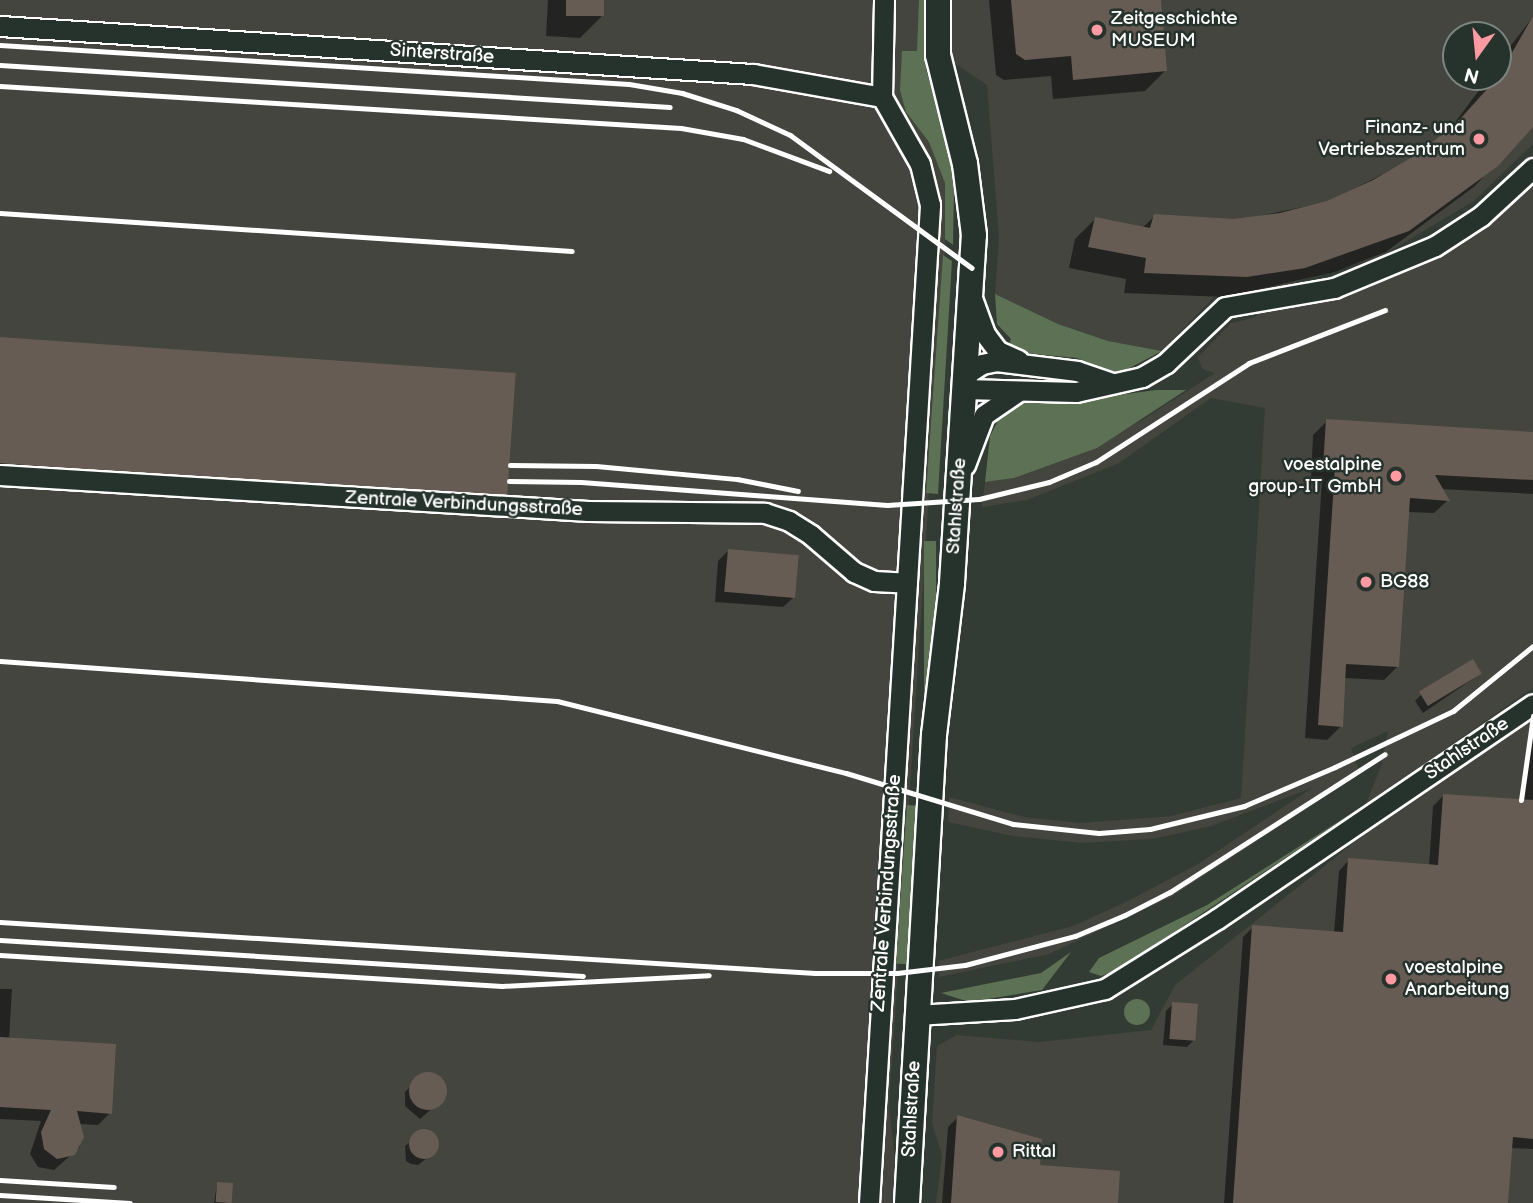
<!DOCTYPE html>
<meta charset="utf-8">
<style>
body{margin:0}
#map{position:relative;width:1533px;height:1203px;overflow:hidden;background:#333b35;font-family:"Balsamiq Sans",sans-serif}
div>[style]{position:absolute}
.built>*{inset:0;background:#43453e}
.green>*{inset:0;background:#5d7154;transform-origin:0 0}
.round{border-radius:50%}
.shadow>*{inset:0;background:#0007}
.building>*{inset:0;background:#675c54;transform-origin:0 0}
.roads{filter:drop-shadow(2px 0 #fff) drop-shadow(-2px 0 #fff) drop-shadow(0 2px #fff) drop-shadow(0 -2px #fff)}
.minor>*{height:19px;margin:-9.5px;padding:0 9.5px;transform-origin:9.5px;border-radius:9.5px;background:#26332d}
.tertiary>*{height:24px;margin:-12px;padding:0 12px;transform-origin:12px;border-radius:12px;background:#26332d}
.rail>*{height:5px;margin:-2.5px;padding:0 2.5px;transform-origin:2.5px;border-radius:2.5px;background:#fff}
.dots>*{width:19px;height:19px;translate:-50% -50%;box-sizing:border-box;border:4px solid #26332d;border-radius:50%}
span{translate:-50% -50%;white-space:nowrap;text-align:center;line-height:1.15;-webkit-text-stroke:5px #26332d;paint-order:stroke}
.poi-label{font-size:19px;color:#fff}
.left{translate:0 -50%;text-align:left}
.right{translate:-100% -50%;text-align:right}
.street-label{font-size:19px;color:#fff}
.north{position:absolute;left:1442px;top:21px;width:70px;height:70px;box-sizing:border-box;background:#26332d;border:2px solid #7d8581;border-radius:50%;rotate:195deg;font-size:19px;font-weight:700;line-height:28px;text-align:center;color:#fff}
.north::after{content:'';display:block;margin:auto;width:24px;height:32px;background:#ff9aa2;clip-path:polygon(50% 0,100% 100%,50% 72%,0 100%)}
</style>
<div id="map">
<div class="built">
<div style="clip-path:polygon(0 0,923px 0,919px 120px,941px 150px,949px 189px,889px 1106px,895px 1162px,893px 1203px,0 1203px)"></div>
<div style="clip-path:polygon(evenodd,950px 0,1533px 0,1533px 144px,1474px 201px,1380px 257px,1279px 287px,1214px 297px,1162px 351px,1108px 341px,1058px 324px,995px 294px,999px 238px,987px 85px,950px 60px,950px 0,1456px 35px,1498px 35px,1498px 77px,1456px 77px,1456px 35px)"></div>
<div style="clip-path:polygon(1533px 183px,1533px 688px,1366px 804px,1381px 766px,1388px 731px,1351px 748px,1360px 773px,1173px 896px,1049px 954px,939px 977px,938px 961px,1073px 926px,1128px 901px,1198px 864px,1312px 788px,1211px 826px,1153px 839px,1082px 843px,1013px 836px,948px 822px,949px 797px,1024px 817px,1080px 823px,1171px 816px,1241px 798px,1265px 408px,1211px 398px,1119px 463px,1027px 500px,982px 507px,985px 482px,1014px 478px,1139px 422px,1215px 373px,1202px 369px,1198px 357px,1231px 323px,1256px 317px,1257px 312px,1323px 302px,1389px 279px,1450px 250px)"></div>
<div style="clip-path:polygon(1533px 718px,1533px 1203px,936px 1203px,942px 1156px,932px 1123px,937px 1046px,957px 1035px,1039px 1042px,1151px 1030px,1175px 985px,1381px 821px)"></div>
</div>
<div class="green">
<div style="clip-path:polygon(919px 0,925px 0,926px 69px,949px 149px,954px 190px,953px 245px,945px 239px,945px 183px,929px 142px,906px 112px,900px 90px,902px 51px,917px 51px)"></div>
<div style="clip-path:polygon(943px 255px,952px 261px,938px 494px,926px 493px)"></div>
<div style="clip-path:polygon(995px 294px,1058px 324px,1108px 341px,1162px 351px,1122px 372px,1106px 371px,1077px 358px,1024px 353px,1008px 347px,1011px 339px,997px 324px)"></div>
<div style="clip-path:polygon(1156px 390px,1186px 390px,1097px 448px,1014px 478px,985px 482px,990px 436px,1004px 409px,1022px 400px,1088px 399px)"></div>
<div style="left:924px;top:541px;width:12px;height:244px"></div>
<div style="clip-path:polygon(1366px 804px,1116px 971px,1101px 976px,1089px 972px,1099px 958px,1207px 905px)"></div>
<div style="left:907px;top:805px;width:13px;height:159px;rotate:4deg"></div>
<div style="clip-path:polygon(1071px 952px,1042px 990px,969px 1002px,941px 993px,1041px 973px)"></div>
<div class="round" style="left:1124px;top:999px;width:26px;height:26px"></div>
</div>
<div class="shadow">
<div style="clip-path:polygon(548px 0,602px 0,601px 17px,580px 38px,546px 36px)"></div>
<div style="clip-path:polygon(989px 0,1159px 0,1166px 70px,1145px 91px,1053px 99px,1051px 76px,1004px 80px,996px 75px)"></div>
<div style="clip-path:polygon(1533px 17px,1533px 123px,1475px 186px,1386px 252px,1334px 272px,1225px 297px,1124px 293px,1126px 279px,1069px 268px,1075px 239px,1095px 219px,1142px 228px,1155px 216px,1234px 221px,1328px 202px,1422px 154px,1450px 129px,1489px 77px,1498px 77px,1498px 62px)"></div>
<div style="clip-path:polygon(0 339px,506px 493px,492px 507px,0 478px)"></div>
<div style="clip-path:polygon(1327px 421px,1533px 434px,1533px 494px,1441px 489px,1448px 500px,1434px 513px,1407px 512px,1398px 666px,1384px 680px,1344px 678px,1341px 726px,1327px 740px,1305px 738px,1322px 480px,1311px 480px,1313px 435px)"></div>
<div style="clip-path:polygon(728px 551px,794px 597px,783px 607px,715px 602px,718px 561px)"></div>
<div style="clip-path:polygon(1480px 674px,1423px 713px,1415px 701px,1421px 695px)"></div>
<div style="clip-path:polygon(1533px 734px,1533px 1149px,1510px 1148px,1507px 1203px,1224px 1203px,1243px 937px,1253px 927px,1334px 933px,1339px 871px,1349px 860px,1429px 866px,1433px 806px,1443px 796px,1524px 801px,1528px 740px)"></div>
<div style="clip-path:polygon(0 989px,12px 989px,9px 1040px,110px 1113px,98px 1125px,79px 1124px,80px 1147px,54px 1170px,38px 1167px,30px 1154px,41px 1121px,0 1119px)"></div>
<div style="clip-path:polygon(1173px 1004px,1194px 1040px,1187px 1047px,1163px 1045px,1166px 1011px)"></div>
<div style="clip-path:polygon(421px 1076px,439px 1078px,444px 1098px,420px 1119px,405px 1106px,405px 1092px)"></div>
<div style="clip-path:polygon(958px 1117px,1038px 1167px,1116px 1203px,942px 1203px,948px 1127px)"></div>
<div style="clip-path:polygon(428px 1129px,436px 1136px,437px 1150px,418px 1165px,411px 1164px,406px 1161px,405px 1146px)"></div>
<div style="clip-path:polygon(217px 1184px,231px 1202px,230px 1203px,214px 1203px)"></div>
</div>
<div class="building">
<div style="left:566px;top:0;width:38px;height:16px"></div>
<div style="clip-path:polygon(1011px 0,1161px 0,1167px 71px,1073px 80px,1071px 56px,1025px 60px,1016px 54px)"></div>
<div style="clip-path:polygon(1533px 16px,1533px 127px,1498px 166px,1409px 231px,1305px 268px,1247px 277px,1144px 273px,1146px 258px,1088px 247px,1095px 217px,1150px 228px,1154px 214px,1233px 219px,1280px 213px,1327px 201px,1373px 180px,1421px 152px,1461px 118px,1498px 77px)"></div>
<div style="left:0;top:337px;width:517px;height:126px;rotate:4deg"></div>
<div style="clip-path:polygon(1326px 419px,1533px 432px,1533px 480px,1435px 475px,1450px 501px,1410px 498px,1399px 667px,1346px 664px,1343px 727px,1318px 725px,1335px 467px,1323px 467px)"></div>
<div style="left:728px;top:549px;width:71px;height:43px;rotate:5deg"></div>
<div style="left:1473px;top:659px;width:17px;height:63px;rotate:59deg"></div>
<div style="clip-path:polygon(1443px 794px,1533px 800px,1533px 1139px,1513px 1137px,1508px 1203px,1233px 1203px,1252px 925px,1343px 932px,1348px 858px,1438px 865px)"></div>
<div style="left:1172px;top:1002px;width:26px;height:37px;rotate:4deg"></div>
<div style="clip-path:polygon(0 1037px,116px 1044px,112px 1114px,77px 1111px,84px 1137px,75px 1155px,57px 1159px,44px 1149px,41px 1132px,51px 1110px,0 1107px)"></div>
<div class="round" style="left:409px;top:1072px;width:38px;height:38px"></div>
<div style="clip-path:polygon(957px 1115px,1042px 1139px,1040px 1165px,1120px 1171px,1118px 1203px,951px 1203px)"></div>
<div class="round" style="left:409px;top:1129px;width:30px;height:30px"></div>
<div style="left:217px;top:1182px;width:16px;height:20px;rotate:4deg"></div>
</div>
<div class="roads">
<div class="minor">
<div style="left:0;top:26px;width:755px;rotate:3.65deg"></div>
<div style="left:753px;top:74px;width:131px;rotate:10.1deg"></div>
<div style="left:972px;top:298px;width:38px;rotate:70deg"></div>
<div style="left:985px;top:334px;width:21px;rotate:53deg"></div>
<div style="left:998px;top:351px;width:22px;rotate:24deg"></div>
<div style="left:965px;top:375px;width:20px;rotate:-33deg"></div>
<div style="left:982px;top:364px;width:14px;rotate:-12deg"></div>
<div style="left:996px;top:361px;width:82px;rotate:7deg"></div>
<div style="left:1077px;top:371px;width:37px;rotate:19deg"></div>
<div style="left:964px;top:389px;width:112px;rotate:1.5deg"></div>
<div style="left:1076px;top:392px;width:68px;rotate:-12.8deg"></div>
<div style="left:1142px;top:377px;width:28px;rotate:-30deg"></div>
<div style="left:1166px;top:363px;width:81px;rotate:-43.5deg"></div>
<div style="left:1225px;top:307px;width:111px;rotate:-9.9deg"></div>
<div style="left:1334px;top:288px;width:109px;rotate:-22.6deg"></div>
<div style="left:1435px;top:246px;width:55px;rotate:-33.1deg"></div>
<div style="left:1481px;top:216px;width:71px;rotate:-42.7deg"></div>
<div style="left:965px;top:465px;width:53px;rotate:-69.2deg"></div>
<div style="left:984px;top:415px;width:42px;rotate:-34.4deg"></div>
<div style="left:0;top:475px;width:589px;rotate:3.5deg"></div>
<div style="left:588px;top:511px;width:177px;rotate:0.6deg"></div>
<div style="left:765px;top:513px;width:25px;rotate:18deg"></div>
<div style="left:789px;top:521px;width:26px;rotate:32deg"></div>
<div style="left:811px;top:535px;width:57px;rotate:40.7deg"></div>
<div style="left:854px;top:572px;width:22px;rotate:24deg"></div>
<div style="left:874px;top:581px;width:33px;rotate:3deg"></div>
<div style="left:916px;top:1015px;width:99px;rotate:-3.5deg"></div>
<div style="left:1015px;top:1009px;width:92px;rotate:-12.5deg"></div>
<div style="left:1105px;top:989px;width:132px;rotate:-32deg"></div>
<div style="left:1217px;top:919px;width:382px;rotate:-34.2deg"></div>
<div style="left:869px;top:1203px;width:1000px;rotate:-86.5deg"></div>
<div style="left:930px;top:205px;width:42px;rotate:-103.7deg"></div>
<div style="left:920px;top:164px;width:77px;rotate:-119.6deg"></div>
<div style="left:882px;top:97px;width:97px;rotate:-88.8deg"></div>
</div>
<div class="tertiary">
<div style="left:907px;top:1203px;width:469px;rotate:-86.7deg"></div>
<div style="left:934px;top:735px;width:153px;rotate:-83.2deg"></div>
<div style="left:952px;top:583px;width:349px;rotate:-86.4deg"></div>
<div style="left:974px;top:235px;width:72px;rotate:-97.2deg"></div>
<div style="left:965px;top:164px;width:112px;rotate:-103.9deg"></div>
<div style="left:938px;top:55px;width:55px;rotate:-90deg"></div>
</div>
</div>
<div class="rail">
<div style="left:0;top:45px;width:630px;rotate:3.55deg"></div>
<div style="left:629px;top:84px;width:54px;rotate:9.6deg"></div>
<div style="left:682px;top:93px;width:57px;rotate:17.5deg"></div>
<div style="left:736px;top:110px;width:60px;rotate:24.8deg"></div>
<div style="left:790px;top:135px;width:225px;rotate:36.2deg"></div>
<div style="left:0;top:65px;width:671px;rotate:3.59deg"></div>
<div style="left:0;top:86px;width:682px;rotate:3.53deg"></div>
<div style="left:681px;top:128px;width:63px;rotate:10.1deg"></div>
<div style="left:743px;top:139px;width:92px;rotate:20.4deg"></div>
<div style="left:0;top:213px;width:573px;rotate:3.8deg"></div>
<div style="left:510px;top:465px;width:86px;rotate:0.7deg"></div>
<div style="left:596px;top:466px;width:142px;rotate:5.3deg"></div>
<div style="left:737px;top:479px;width:62px;rotate:11.1deg"></div>
<div style="left:509px;top:481px;width:72px;rotate:0.8deg"></div>
<div style="left:581px;top:482px;width:307px;rotate:4.3deg"></div>
<div style="left:887px;top:505px;width:92px;rotate:-3.7deg"></div>
<div style="left:979px;top:499px;width:72px;rotate:-13.7deg"></div>
<div style="left:1049px;top:482px;width:51px;rotate:-23.1deg"></div>
<div style="left:1096px;top:462px;width:182px;rotate:-32.9deg"></div>
<div style="left:1249px;top:363px;width:146px;rotate:-21.3deg"></div>
<div style="left:0;top:661px;width:558px;rotate:4.11deg"></div>
<div style="left:557px;top:701px;width:298px;rotate:14deg"></div>
<div style="left:846px;top:773px;width:175px;rotate:17deg"></div>
<div style="left:1013px;top:824px;width:86px;rotate:6deg"></div>
<div style="left:1099px;top:833px;width:51px;rotate:-4.5deg"></div>
<div style="left:1150px;top:829px;width:97px;rotate:-13.7deg"></div>
<div style="left:1244px;top:806px;width:99px;rotate:-23.2deg"></div>
<div style="left:1335px;top:767px;width:131px;rotate:-25.4deg"></div>
<div style="left:1453px;top:711px;width:103px;rotate:-39.1deg"></div>
<div style="left:1521px;top:800px;width:85px;rotate:-81.9deg"></div>
<div style="left:0;top:922px;width:817px;rotate:3.58deg"></div>
<div style="left:815px;top:973px;width:82px"></div>
<div style="left:897px;top:973px;width:68px;rotate:-6.7deg"></div>
<div style="left:965px;top:965px;width:114px;rotate:-14.8deg"></div>
<div style="left:1075px;top:936px;width:54px;rotate:-22.8deg"></div>
<div style="left:1125px;top:915px;width:51px;rotate:-27.1deg"></div>
<div style="left:1170px;top:892px;width:255px;rotate:-32.7deg"></div>
<div style="left:0;top:940px;width:584px;rotate:3.53deg"></div>
<div style="left:0;top:955px;width:503px;rotate:3.53deg"></div>
<div style="left:502px;top:986px;width:207px;rotate:-3deg"></div>
<div style="left:0;top:1180px;width:114px;rotate:3.5deg"></div>
<div style="left:0;top:1195px;width:130px;rotate:3.5deg"></div>
</div>
<div class="dots">
<div style="left:1097px;top:30px;background:#ff9aa2"></div>
<div style="left:1479px;top:139px;background:#ff9aa2"></div>
<div style="left:1396px;top:476px;background:#ff9aa2"></div>
<div style="left:1366px;top:582px;background:#ff9aa2"></div>
<div style="left:1391px;top:979px;background:#ff9aa2"></div>
<div style="left:998px;top:1152px;background:#ff9aa2"></div>
</div>
<div class="poi-label">
<span class="left" style="left:1111px;top:30px">Zeitgeschichte<br>MUSEUM</span>
<span class="right" style="left:1465px;top:139px">Finanz- und<br>Vertriebszentrum</span>
<span class="right" style="left:1382px;top:476px">voestalpine<br>group-IT GmbH</span>
<span class="left" style="left:1380px;top:582px">BG88</span>
<span class="left" style="left:1405px;top:979px">voestalpine<br>Anarbeitung</span>
<span class="left" style="left:1012px;top:1152px">Rittal</span>
</div>
<div class="street-label">
<span style="left:442px;top:54px;rotate:4deg">Sinterstraße</span>
<span style="left:464px;top:504px;rotate:3deg">Zentrale Verbindungsstraße</span>
<span style="left:957px;top:506px;rotate:-86deg">Stahlstraße</span>
<span style="left:1467px;top:749px;rotate:-34deg">Stahlstraße</span>
<span style="left:887px;top:893px;rotate:-86deg">Zentrale Verbindungsstraße</span>
<span style="left:912px;top:1109px;rotate:-87deg">Stahlstraße</span>
</div>
<div class="north">N</div>
</div>
